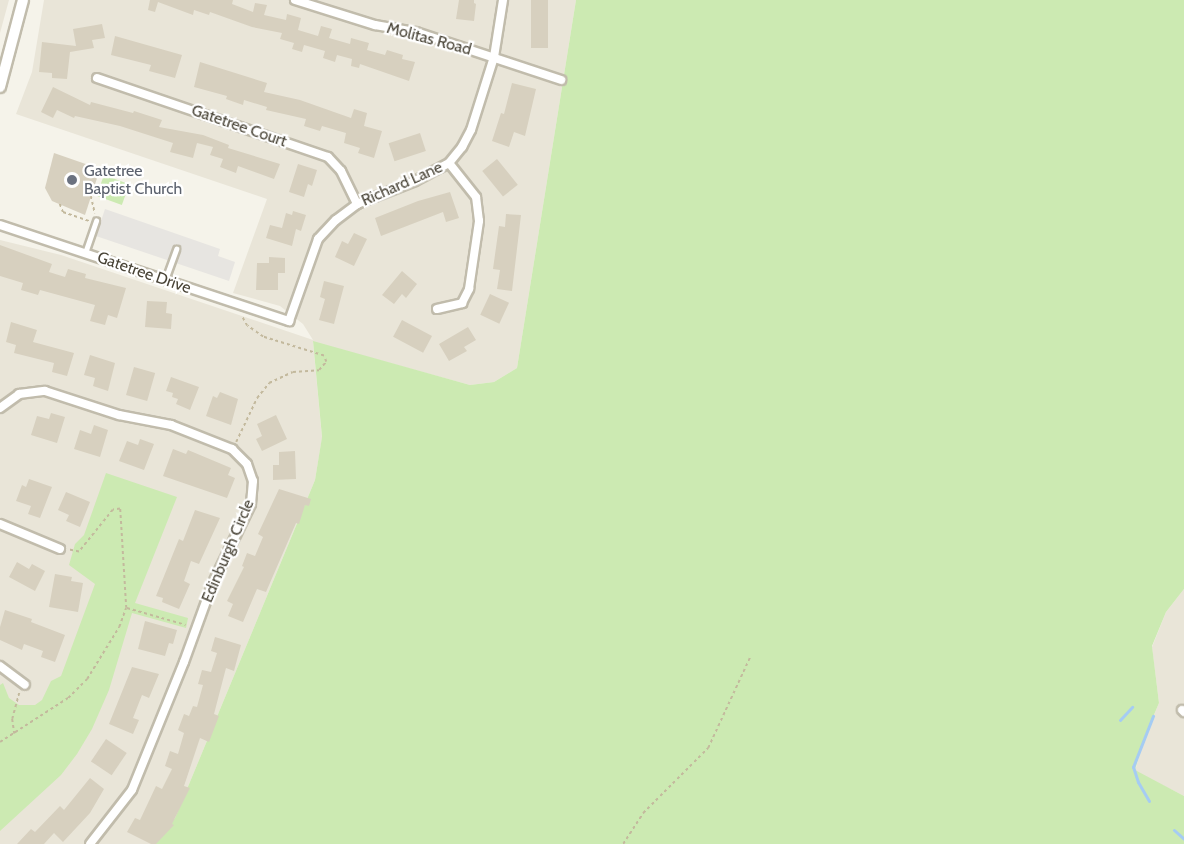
<!DOCTYPE html>
<style>
body{margin:0}
#map{position:relative;width:1184px;height:844px;overflow:hidden;background:#f5f3ea;font-family:Cabin,sans-serif}
div>[style]{position:absolute}
.residential>*{inset:0;background:#e9e5d8}
.green>*{inset:0;background:#cceab2;transform-origin:0 0}
.parking>*{inset:0;background:#e7e5e1}
.stream>*{height:3px;margin:-1.5px;padding:0 1.5px;transform-origin:1.5px;border-radius:1.5px;background:#a5ccf3}
.building>*{inset:0;background:#d7d0bf;transform-origin:0 0}
.path>*{height:1.5px;margin-top:-0.75px;transform-origin:0;background:repeating-linear-gradient(90deg,#c3b99d 0 3px,transparent 0 6px)}
.roads{filter:drop-shadow(2px 0 #c1bcac) drop-shadow(-2px 0 #c1bcac) drop-shadow(0 2px #c1bcac) drop-shadow(0 -2px #c1bcac)}
.service>*{height:4.5px;margin:-2.25px;padding:0 2.25px;transform-origin:2.25px;border-radius:2.25px;background:#fff}
.minor>*{height:8px;margin:-4px;padding:0 4px;transform-origin:4px;border-radius:4px;background:#fff}
.tertiary>*{height:10px;margin:-5px;padding:0 5px;transform-origin:5px;border-radius:5px;background:#fff}
.dots>*{width:16px;height:16px;translate:-50% -50%;box-sizing:border-box;border:3px solid #fff;border-radius:50%}
span{translate:-50% -50%;white-space:nowrap;text-align:center;line-height:1.15;-webkit-text-stroke:4.5px #fff;paint-order:stroke}
.street-label{font-size:16px;color:#494437}
.worship-label{font-size:16px;color:#5b616d}
.left{translate:0 -50%;text-align:left}
</style>
<div id="map">
<div class="residential">
<div style="clip-path:polygon(0 0,9px 0,0 33px)"></div>
<div style="clip-path:polygon(44px 0,576px 0,517px 368px,494px 382px,470px 385px,313px 342px,322px 438px,315px 480px,175px 818px,151px 844px,0 844px,0 240px,61px 255px,313px 340px,303px 324px,280px 306px,233px 293px,267px 199px,16px 114px,32px 72px)"></div>
<div style="clip-path:polygon(1184px 589px,1184px 796px,1135px 771px,1144px 738px,1159px 703px,1152px 647px,1166px 612px)"></div>
</div>
<div class="green">
<div style="clip-path:polygon(576px 0,1184px 0,1184px 589px,1166px 612px,1152px 646px,1159px 703px,1144px 738px,1135px 770px,1184px 796px,1184px 844px,151px 844px,175px 818px,315px 480px,322px 437px,313px 341px,470px 385px,494px 382px,517px 368px)"></div>
<div style="left:104px;top:175px;width:27px;height:22px;rotate:20deg"></div>
<div style="clip-path:polygon(106px 473px,177px 497px,135px 603px,188px 618px,186px 628px,132px 613px,109px 690px,92px 729px,77px 754px,61px 775px,0 831px,0 685px,3px 683px,9px 698px,19px 705px,35px 705px,42px 700px,51px 681px,61px 676px,95px 584px,69px 565px,75px 544px,84px 535px)"></div>
</div>
<div class="parking">
<div style="clip-path:polygon(105px 209px,220px 249px,218px 256px,235px 262px,229px 281px,96px 236px)"></div>
</div>
<div class="stream">
<div style="left:1120px;top:720px;width:18px;rotate:-47deg"></div>
<div style="left:1149px;top:801px;width:22px;rotate:-120deg"></div>
<div style="left:1138px;top:782px;width:16px;rotate:-108deg"></div>
<div style="left:1133px;top:767px;width:55px;rotate:-68.6deg"></div>
<div style="left:1174px;top:830px;width:13px;rotate:42deg"></div>
</div>
<div class="building">
<div style="clip-path:polygon(150px 0,233px 0,232px 4px,253px 12px,255px 3px,267px 5px,264px 15px,286px 20px,287px 14px,301px 18px,298px 30px,318px 36px,321px 26px,332px 29px,329px 38px,350px 44px,351px 38px,369px 43px,367px 50px,385px 55px,387px 50px,403px 55px,402px 59px,415px 62px,409px 81px,360px 64px,359px 68px,351px 66px,352px 59px,337px 55px,335px 62px,323px 58px,325px 51px,304px 45px,302px 52px,292px 49px,294px 43px,280px 39px,282px 33px,252px 27px,210px 12px,209px 15px,194px 10px,193px 15px,158px 2px,155px 12px,148px 10px)"></div>
<div style="clip-path:polygon(459px 0,474px 0,474px 3px,476px 4px,474px 21px,456px 19px)"></div>
<div style="left:531px;top:0;width:17px;height:48px"></div>
<div style="clip-path:polygon(102px 24px,105px 38px,92px 40px,94px 48px,70px 52px,67px 79px,52px 78px,52px 73px,39px 72px,42px 42px,76px 46px,73px 29px)"></div>
<div style="clip-path:polygon(115px 36px,182px 55px,175px 78px,149px 71px,151px 65px,111px 55px)"></div>
<div style="clip-path:polygon(200px 62px,267px 83px,264px 92px,300px 100px,351px 118px,354px 109px,367px 113px,364px 126px,382px 131px,374px 158px,358px 153px,360px 148px,344px 143px,346px 133px,322px 126px,320px 131px,304px 126px,306px 119px,266px 110px,267px 107px,244px 100px,243px 105px,226px 99px,227px 96px,194px 87px)"></div>
<div style="clip-path:polygon(512px 83px,536px 89px,525px 136px,514px 132px,509px 147px,492px 141px,501px 113px,504px 114px)"></div>
<div style="clip-path:polygon(53px 87px,90px 105px,91px 102px,133px 113px,134px 111px,162px 120px,159px 127px,203px 135px,229px 145px,228px 148px,280px 164px,274px 179px,238px 166px,236px 173px,220px 167px,223px 159px,210px 155px,213px 147px,197px 143px,193px 158px,170px 152px,173px 143px,120px 126px,75px 116px,74px 118px,57px 110px,53px 118px,41px 112px)"></div>
<div style="left:420px;top:133px;width:19px;height:33px;rotate:72deg"></div>
<div style="clip-path:polygon(54px 153px,100px 169px,85px 215px,52px 201px,45px 188px)"></div>
<div style="left:497px;top:159px;width:33px;height:19px;rotate:51deg"></div>
<div style="clip-path:polygon(298px 164px,317px 170px,312px 186px,308px 184px,304px 197px,289px 192px)"></div>
<div style="clip-path:polygon(450px 192px,459px 218px,446px 222px,443px 212px,381px 236px,375px 218px,418px 201px)"></div>
<div style="clip-path:polygon(293px 211px,306px 215px,301px 231px,296px 229px,292px 246px,266px 238px,270px 225px,282px 228px,286px 213px,292px 215px)"></div>
<div style="clip-path:polygon(506px 214px,521px 215px,512px 291px,497px 289px,500px 270px,493px 269px,499px 226px,505px 227px)"></div>
<div style="clip-path:polygon(354px 233px,367px 239px,354px 266px,335px 257px,342px 241px,348px 244px)"></div>
<div style="clip-path:polygon(0 245px,52px 264px,49px 272px,65px 277px,68px 269px,86px 274px,85px 278px,126px 288px,117px 318px,108px 315px,105px 325px,90px 321px,95px 305px,40px 290px,38px 295px,21px 290px,23px 283px,0 276px)"></div>
<div style="clip-path:polygon(269px 257px,285px 258px,285px 273px,278px 273px,278px 290px,256px 290px,257px 263px,269px 263px)"></div>
<div style="clip-path:polygon(402px 271px,417px 284px,406px 298px,402px 294px,394px 304px,382px 295px)"></div>
<div style="clip-path:polygon(324px 281px,344px 286px,334px 324px,319px 320px,325px 299px,320px 297px)"></div>
<div style="left:490px;top:294px;width:21px;height:23px;rotate:25deg"></div>
<div style="clip-path:polygon(147px 301px,167px 302px,166px 313px,172px 314px,171px 329px,145px 327px)"></div>
<div style="left:402px;top:320px;width:34px;height:19px;rotate:28deg"></div>
<div style="clip-path:polygon(11px 322px,37px 330px,33px 342px,74px 353px,67px 376px,52px 372px,54px 363px,14px 353px,16px 345px,6px 342px)"></div>
<div style="clip-path:polygon(468px 327px,476px 340px,464px 347px,467px 351px,449px 361px,439px 344px)"></div>
<div style="clip-path:polygon(90px 355px,115px 363px,108px 391px,93px 386px,95px 378px,84px 375px)"></div>
<div style="left:134px;top:367px;width:22px;height:29px;rotate:16deg"></div>
<div style="clip-path:polygon(171px 377px,199px 387px,190px 410px,176px 404px,178px 399px,172px 397px,173px 393px,166px 391px)"></div>
<div style="clip-path:polygon(220px 392px,238px 399px,231px 425px,206px 416px,213px 396px,217px 398px)"></div>
<div style="clip-path:polygon(51px 413px,65px 417px,57px 443px,31px 435px,37px 416px,49px 419px)"></div>
<div style="clip-path:polygon(276px 415px,287px 439px,262px 451px,256px 439px,262px 436px,257px 424px)"></div>
<div style="clip-path:polygon(94px 425px,108px 430px,100px 457px,74px 449px,80px 430px,91px 434px)"></div>
<div style="clip-path:polygon(140px 439px,154px 444px,144px 470px,119px 461px,127px 441px,138px 445px)"></div>
<div style="clip-path:polygon(173px 449px,186px 454px,188px 450px,231px 468px,228px 475px,235px 478px,227px 498px,163px 476px)"></div>
<div style="clip-path:polygon(295px 451px,296px 479px,273px 480px,273px 465px,279px 465px,279px 452px)"></div>
<div style="clip-path:polygon(29px 479px,52px 487px,40px 518px,28px 514px,31px 506px,16px 501px,22px 485px,26px 487px)"></div>
<div style="clip-path:polygon(279px 489px,311px 499px,309px 506px,305px 505px,299px 524px,296px 523px,266px 592px,257px 589px,243px 622px,228px 616px,233px 604px,227px 601px,244px 567px,242px 566px,247px 553px,255px 556px,263px 537px,258px 534px)"></div>
<div style="clip-path:polygon(66px 492px,90px 502px,80px 527px,66px 521px,69px 515px,58px 510px)"></div>
<div style="clip-path:polygon(195px 510px,220px 518px,199px 564px,191px 561px,184px 581px,190px 584px,179px 609px,162px 602px,163px 598px,156px 596px,179px 539px,183px 541px)"></div>
<div style="clip-path:polygon(17px 562px,29px 569px,32px 564px,45px 571px,35px 591px,9px 577px)"></div>
<div style="clip-path:polygon(55px 574px,72px 577px,71px 581px,83px 583px,78px 612px,49px 607px)"></div>
<div style="clip-path:polygon(5px 610px,32px 619px,31px 622px,65px 635px,55px 662px,41px 657px,43px 651px,24px 644px,22px 650px,0 640px,0 627px)"></div>
<div style="clip-path:polygon(145px 621px,177px 630px,173px 644px,169px 643px,165px 656px,138px 649px)"></div>
<div style="clip-path:polygon(215px 637px,241px 645px,234px 671px,226px 668px,214px 714px,219px 716px,209px 742px,200px 738px,184px 786px,190px 788px,172px 824px,174px 825px,156px 844px,151px 844px,127px 832px,135px 818px,140px 820px,156px 786px,162px 789px,172px 769px,165px 766px,170px 751px,178px 754px,184px 733px,178px 730px,184px 714px,189px 716px,193px 706px,197px 707px,203px 685px,198px 684px,202px 670px,211px 672px,217px 653px,211px 651px)"></div>
<div style="clip-path:polygon(132px 667px,159px 674px,149px 698px,142px 695px,133px 718px,139px 720px,133px 734px,109px 724px)"></div>
<div style="left:106px;top:739px;width:25px;height:27px;rotate:34deg"></div>
<div style="clip-path:polygon(90px 778px,104px 789px,90px 813px,63px 842px,54px 833px,44px 844px,17px 844px,31px 829px,35px 832px,60px 806px,64px 810px)"></div>
</div>
<div class="path">
<div style="left:91px;top:196px;width:18px;rotate:77deg"></div>
<div style="left:60px;top:204px;width:9px;rotate:69deg"></div>
<div style="left:63px;top:212px;width:28px;rotate:19deg"></div>
<div style="left:236px;top:442px;width:49px;rotate:-64.5deg"></div>
<div style="left:257px;top:398px;width:19px;rotate:-51deg"></div>
<div style="left:269px;top:383px;width:26px;rotate:-25deg"></div>
<div style="left:293px;top:372px;width:26px;rotate:-4deg"></div>
<div style="left:319px;top:370px;width:11px;rotate:-49deg"></div>
<div style="left:326px;top:362px;width:6px;rotate:-108deg"></div>
<div style="left:324px;top:356px;width:64px;rotate:-162.7deg"></div>
<div style="left:263px;top:337px;width:19px;rotate:-145deg"></div>
<div style="left:247px;top:326px;width:10px;rotate:-119deg"></div>
<div style="left:127px;top:608px;width:61px;rotate:16.1deg"></div>
<div style="left:14px;top:734px;width:15px;rotate:-98deg"></div>
<div style="left:12px;top:719px;width:28px;rotate:-75deg"></div>
<div style="left:0;top:742px;width:81px;rotate:-32.9deg"></div>
<div style="left:68px;top:698px;width:27px;rotate:-45deg"></div>
<div style="left:87px;top:679px;width:61px;rotate:-58.4deg"></div>
<div style="left:119px;top:627px;width:20px;rotate:-70deg"></div>
<div style="left:126px;top:608px;width:99px;rotate:-93.5deg"></div>
<div style="left:120px;top:509px;width:7px;rotate:172deg"></div>
<div style="left:113px;top:510px;width:54px;rotate:129deg"></div>
<div style="left:79px;top:552px;width:10px;rotate:-169deg"></div>
<div style="left:623px;top:844px;width:37px;rotate:-57deg"></div>
<div style="left:643px;top:813px;width:92px;rotate:-45deg"></div>
<div style="left:708px;top:748px;width:100px;rotate:-65.2deg"></div>
</div>
<div class="roads">
<div class="service">
<div style="left:85px;top:253px;width:34px;rotate:-71deg"></div>
<div style="left:165px;top:280px;width:33px;rotate:-70deg"></div>
</div>
<div class="minor">
<div style="left:295px;top:0;width:84px;rotate:17.4deg"></div>
<div style="left:375px;top:25px;width:42px;rotate:9.7deg"></div>
<div style="left:416px;top:32px;width:153px;rotate:18.3deg"></div>
<div style="left:97px;top:78px;width:244px;rotate:18.9deg"></div>
<div style="left:328px;top:157px;width:19px;rotate:47deg"></div>
<div style="left:341px;top:171px;width:37px;rotate:64deg"></div>
<div style="left:0;top:225px;width:305px;rotate:18.4deg"></div>
<div style="left:289px;top:321px;width:87px;rotate:-70.5deg"></div>
<div style="left:318px;top:239px;width:26px;rotate:-47deg"></div>
<div style="left:336px;top:220px;width:26px;rotate:-37deg"></div>
<div style="left:357px;top:204px;width:62px;rotate:-21.6deg"></div>
<div style="left:415px;top:181px;width:38px;rotate:-28deg"></div>
<div style="left:449px;top:163px;width:21px;rotate:-51deg"></div>
<div style="left:462px;top:147px;width:19px;rotate:-62deg"></div>
<div style="left:471px;top:130px;width:77px;rotate:-72.5deg"></div>
<div style="left:494px;top:57px;width:58px;rotate:-81deg"></div>
<div style="left:437px;top:309px;width:26px;rotate:-13deg"></div>
<div style="left:462px;top:303px;width:16px;rotate:-63deg"></div>
<div style="left:469px;top:289px;width:69px;rotate:-81.6deg"></div>
<div style="left:479px;top:221px;width:24px;rotate:-97deg"></div>
<div style="left:476px;top:197px;width:43px;rotate:-128.5deg"></div>
<div style="left:0;top:408px;width:24px;rotate:-36deg"></div>
<div style="left:19px;top:394px;width:26px;rotate:-7deg"></div>
<div style="left:45px;top:391px;width:78px;rotate:18deg"></div>
<div style="left:119px;top:415px;width:53px;rotate:10.9deg"></div>
<div style="left:171px;top:425px;width:66px;rotate:21.5deg"></div>
<div style="left:232px;top:449px;width:21px;rotate:45deg"></div>
<div style="left:247px;top:464px;width:18px;rotate:71deg"></div>
<div style="left:253px;top:481px;width:23px;rotate:95deg"></div>
<div style="left:251px;top:504px;width:90px;rotate:115.7deg"></div>
<div style="left:212px;top:585px;width:82px;rotate:110deg"></div>
<div style="left:184px;top:662px;width:138px;rotate:112.1deg"></div>
<div style="left:132px;top:790px;width:68px;rotate:127.9deg"></div>
<div style="left:0;top:524px;width:65px;rotate:22.6deg"></div>
<div style="left:0;top:666px;width:31px;rotate:37deg"></div>
<div style="left:1182px;top:710px;width:3px;rotate:45deg"></div>
</div>
<div class="tertiary">
<div style="left:0;top:87px;width:90px;rotate:-75.2deg"></div>
</div>
</div>
<div class="dots">
<div style="left:72px;top:180px;background:#6b7280"></div>
</div>
<div class="street-label">
<span style="left:429px;top:39px;rotate:15deg">Molitas Road</span>
<span style="left:239px;top:126px;rotate:19deg">Gatetree Court</span>
<span style="left:402px;top:184px;rotate:-24deg">Richard Lane</span>
<span style="left:144px;top:273px;rotate:19deg">Gatetree Drive</span>
<span style="left:228px;top:551px;rotate:-67deg">Edinburgh Circle</span>
</div>
<div class="worship-label">
<span class="left" style="left:84px;top:180px">Gatetree<br>Baptist Church</span>
</div>
</div>
